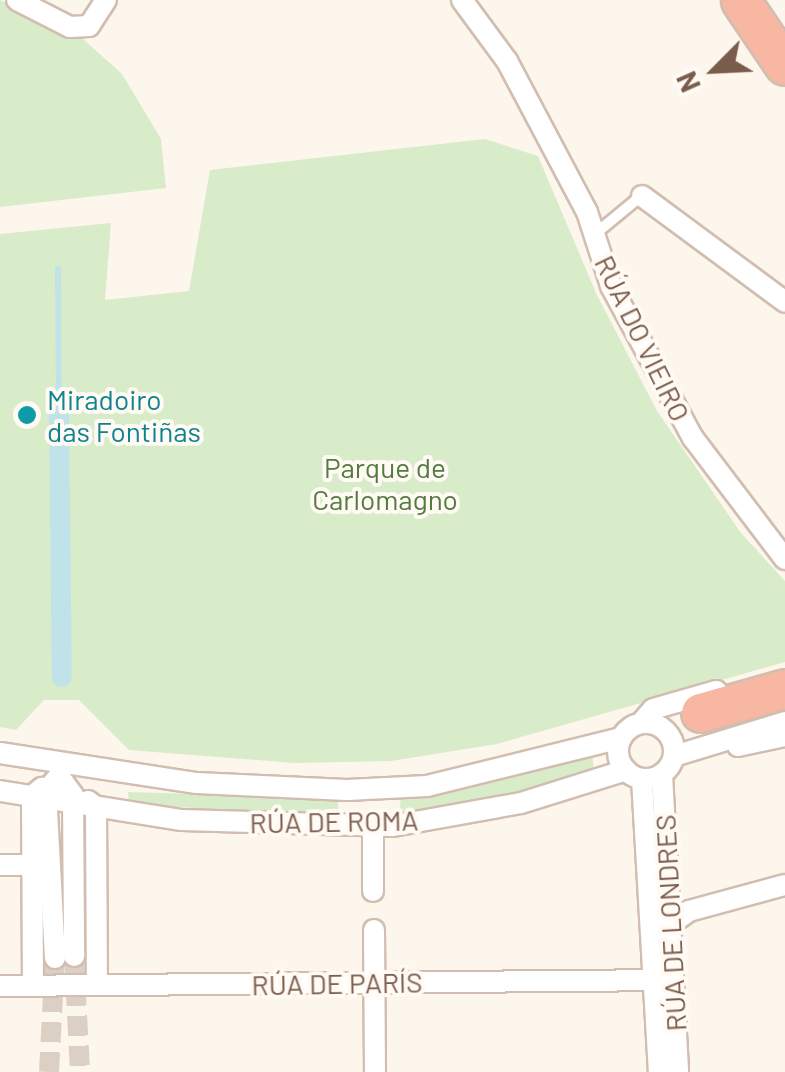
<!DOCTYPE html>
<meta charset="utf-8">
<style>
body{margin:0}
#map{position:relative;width:785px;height:1072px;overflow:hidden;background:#fdf6ec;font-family:Barlow,sans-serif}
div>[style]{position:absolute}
.green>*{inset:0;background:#d8ecc9}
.stream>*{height:6px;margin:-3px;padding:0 3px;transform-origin:3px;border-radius:3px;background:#bfe3e8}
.canal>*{height:20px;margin:-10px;padding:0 10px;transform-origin:10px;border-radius:10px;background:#bfe3e8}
.street-tunnel>*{height:20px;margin-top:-10px;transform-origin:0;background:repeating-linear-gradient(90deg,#dcd0c4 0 20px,transparent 0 30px)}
.roads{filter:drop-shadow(2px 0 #d1beb0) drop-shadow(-2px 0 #d1beb0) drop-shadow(0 2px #d1beb0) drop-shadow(0 -2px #d1beb0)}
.lane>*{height:10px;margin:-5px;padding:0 5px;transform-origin:5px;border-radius:5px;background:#fff}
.street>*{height:20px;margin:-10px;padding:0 10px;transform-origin:10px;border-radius:10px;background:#fff}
.street>.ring{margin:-10px;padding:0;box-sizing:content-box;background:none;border:20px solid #fff;border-radius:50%}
.highway>*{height:38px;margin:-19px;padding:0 19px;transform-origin:19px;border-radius:19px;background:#f7b7a3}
.dots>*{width:28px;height:28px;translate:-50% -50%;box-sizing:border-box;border:5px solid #fffaf3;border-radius:50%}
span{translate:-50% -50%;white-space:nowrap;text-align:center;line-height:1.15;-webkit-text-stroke:8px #fffaf3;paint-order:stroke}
.street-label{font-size:28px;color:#7a5c4d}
.culture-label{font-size:28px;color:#0d838f}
.left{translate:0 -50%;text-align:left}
.park-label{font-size:28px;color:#537a41}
.north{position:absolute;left:665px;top:20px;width:100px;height:100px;-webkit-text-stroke:8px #fffaf3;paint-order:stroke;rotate:246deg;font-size:28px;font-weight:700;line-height:40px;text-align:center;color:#7a5c4d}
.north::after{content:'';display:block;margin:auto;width:35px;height:45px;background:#7a5c4d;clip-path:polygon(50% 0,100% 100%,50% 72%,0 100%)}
</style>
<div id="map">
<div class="green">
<div style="clip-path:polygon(0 0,81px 37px,122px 74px,161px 139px,166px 188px,0 207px)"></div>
<div style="clip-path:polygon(485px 139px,538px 156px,596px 293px,657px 411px,741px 533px,785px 581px,785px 662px,497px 744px,391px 761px,294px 763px,129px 750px,79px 700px,44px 700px,16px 730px,0 727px,0 234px,111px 223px,105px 300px,189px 291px,210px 170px)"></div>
<div style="clip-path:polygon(592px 752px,594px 773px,476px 804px,399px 816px,401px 796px,471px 786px)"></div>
<div style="clip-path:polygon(128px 792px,338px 798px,338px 817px,129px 804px)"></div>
</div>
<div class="stream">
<div style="left:58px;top:269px;width:141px;rotate:89.6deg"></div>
</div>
<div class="canal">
<div style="left:59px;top:410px;width:267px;rotate:89.4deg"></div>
</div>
<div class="street-tunnel">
<div style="left:74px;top:956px;width:116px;rotate:87deg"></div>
<div style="left:49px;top:1072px;width:114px;rotate:-87deg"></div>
</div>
<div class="roads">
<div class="lane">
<div style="left:595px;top:234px;width:60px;rotate:-39.6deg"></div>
</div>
<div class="street">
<div style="left:17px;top:0;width:59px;rotate:27deg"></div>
<div style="left:70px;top:27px;width:19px;rotate:-3deg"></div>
<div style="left:89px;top:26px;width:31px;rotate:-57deg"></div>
<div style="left:462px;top:0;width:76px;rotate:53.6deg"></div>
<div style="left:507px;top:61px;width:171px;rotate:62.1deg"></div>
<div style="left:587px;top:212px;width:78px;rotate:72deg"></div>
<div style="left:611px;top:286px;width:173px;rotate:61.7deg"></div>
<div style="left:693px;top:438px;width:152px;rotate:52.8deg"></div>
<div style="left:642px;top:196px;width:178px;rotate:36.5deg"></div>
<div style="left:641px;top:723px;width:18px;rotate:-49deg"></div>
<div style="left:653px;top:709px;width:66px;rotate:-15.9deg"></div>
<div class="ring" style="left:618px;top:723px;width:36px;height:36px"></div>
<div style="left:738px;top:746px;width:48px;rotate:-12deg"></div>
<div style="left:0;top:753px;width:199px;rotate:8.7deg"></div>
<div style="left:197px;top:783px;width:150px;rotate:2.7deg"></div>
<div style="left:347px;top:790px;width:80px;rotate:-2.9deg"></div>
<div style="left:427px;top:786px;width:200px;rotate:-13.9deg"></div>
<div style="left:674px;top:756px;width:116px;rotate:-17deg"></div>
<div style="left:662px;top:774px;width:298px;rotate:86.9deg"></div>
<div style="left:642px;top:779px;width:293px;rotate:86.7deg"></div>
<div style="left:0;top:791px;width:184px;rotate:9.1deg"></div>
<div style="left:182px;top:820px;width:211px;rotate:1.6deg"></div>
<div style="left:393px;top:826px;width:130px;rotate:-10.2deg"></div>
<div style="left:521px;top:803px;width:110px;rotate:-17.4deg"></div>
<div style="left:88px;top:801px;width:10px;rotate:37deg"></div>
<div style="left:96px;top:807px;width:178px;rotate:89.7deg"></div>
<div style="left:373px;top:826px;width:65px;rotate:90deg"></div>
<div style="left:0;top:865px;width:32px"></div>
<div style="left:671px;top:924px;width:22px;rotate:-36deg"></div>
<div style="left:689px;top:911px;width:99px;rotate:-15.2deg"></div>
<div style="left:374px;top:930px;width:142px;rotate:89.6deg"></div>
<div style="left:55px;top:958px;width:167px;rotate:-93.1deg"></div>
<div style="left:46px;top:791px;width:20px;rotate:-49deg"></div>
<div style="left:59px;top:776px;width:24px;rotate:54deg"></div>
<div style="left:73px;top:795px;width:161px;rotate:89.6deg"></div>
<div style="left:0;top:986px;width:673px;rotate:-0.51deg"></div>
<div style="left:33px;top:986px;width:190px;rotate:-90.3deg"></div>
<div style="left:32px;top:796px;width:13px;rotate:-39deg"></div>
</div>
<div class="highway">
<div style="left:741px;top:1px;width:78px;rotate:55.9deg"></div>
<div style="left:701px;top:713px;width:87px;rotate:-15.9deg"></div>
</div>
</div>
<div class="dots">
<div style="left:27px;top:415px;background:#0f9aa8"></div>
</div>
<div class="street-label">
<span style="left:643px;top:338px;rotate:64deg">RÚA DO VIEIRO</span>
<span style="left:334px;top:821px;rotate:-1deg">RÚA DE ROMA</span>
<span style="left:670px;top:923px;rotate:-93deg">RÚA DE LONDRES</span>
<span style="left:337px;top:983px;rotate:-1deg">RÚA DE PARÍS</span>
</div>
<div class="culture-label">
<span class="left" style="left:47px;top:415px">Miradoiro<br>das Fontiñas</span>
</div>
<div class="park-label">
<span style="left:385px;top:483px">Parque de<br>Carlomagno</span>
</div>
<div class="north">N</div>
</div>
